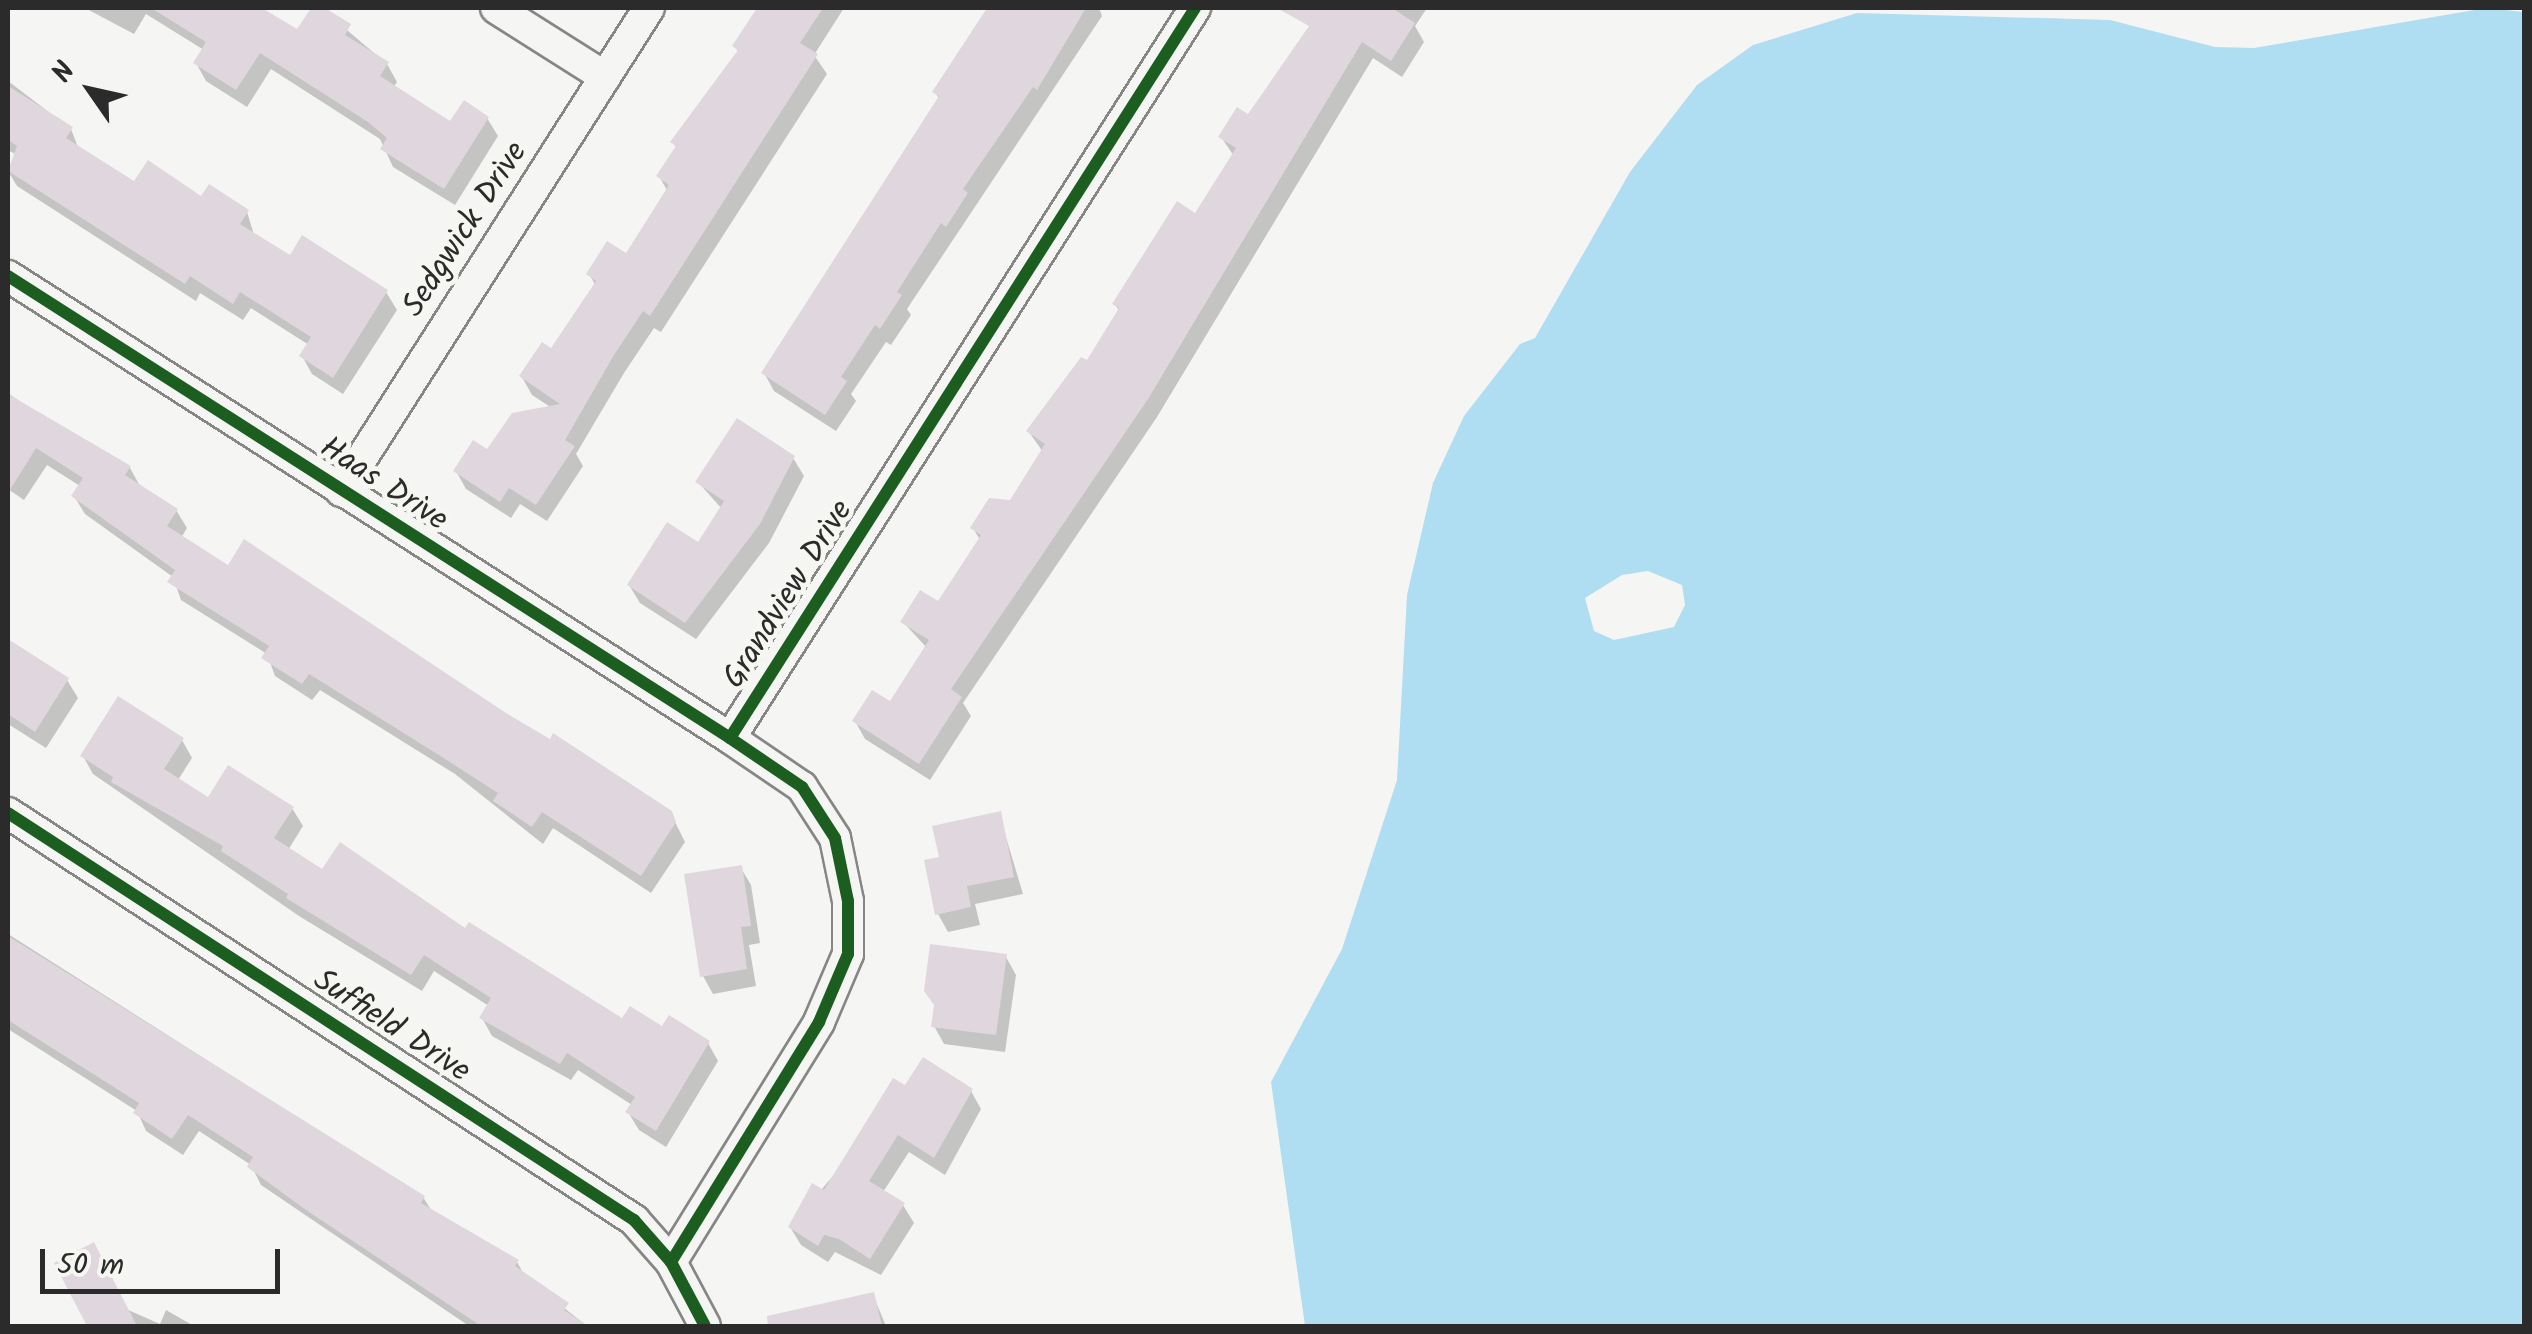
<!DOCTYPE html>
<style>
body{margin:0}
#map{position:relative;width:2532px;height:1334px;overflow:hidden;background:#f5f5f3;font-family:Kalam,sans-serif}
div>[style]{position:absolute}
.water>*{inset:0;background:#afdef3}
.shadow>*{inset:0;background:#0003}
.building>*{inset:0;background:#e0d7de}
.roads{filter:drop-shadow(2px 0 #868685) drop-shadow(-2px 0 #868685) drop-shadow(0 2px #868685) drop-shadow(0 -2px #868685)}
.minor>*{height:30px;margin:-15px;padding:0 15px;transform-origin:15px;border-radius:15px;background:#f5f5f3}
.cycleway>*{height:12px;margin:-6px;padding:0 6px;transform-origin:6px;border-radius:6px;background:#1b5e20}
span{translate:-50% -50%;white-space:nowrap;text-align:center;line-height:1.15;-webkit-text-stroke:10px #f6f6f2;paint-order:stroke}
.street-label{font-size:32px;color:#2b2b2b}
.frame{position:absolute;inset:0;border:10px solid #2b2b2b;pointer-events:none}
.north{position:absolute;left:40px;top:40px;width:100px;height:100px;-webkit-text-stroke:8px #f6f6f2;paint-order:stroke;rotate:304deg;font-size:28px;font-weight:700;line-height:40px;text-align:center;color:#2b2b2b}
.north::after{content:'';display:block;margin:auto;width:35px;height:45px;background:#2b2b2b;clip-path:polygon(50% 0,100% 100%,50% 72%,0 100%)}
.scale{position:absolute;left:40px;top:1249px;width:240px;height:45px;box-sizing:border-box;border:5px solid #2b2b2b;border-top:0;padding-left:12px;font-size:30px;line-height:35px;white-space:nowrap;color:#2b2b2b;-webkit-text-stroke:8px #f6f6f2;paint-order:stroke}
</style>
<div id="map">
<div class="water">
<div style="clip-path:polygon(evenodd,2486px 8px,2524px 12px,2524px 1326px,1305px 1326px,1271px 1082px,1342px 949px,1397px 780px,1407px 595px,1433px 483px,1464px 416px,1520px 344px,1535px 338px,1630px 172px,1697px 85px,1753px 45px,1857px 13px,2110px 20px,2215px 47px,2254px 48px,2486px 8px,1648px 571px,1682px 585px,1685px 605px,1674px 627px,1614px 640px,1594px 631px,1585px 598px,1622px 575px,1648px 571px)"></div>
</div>
<div class="shadow">
<div style="clip-path:polygon(85px 8px,256px 8px,298px 33px,321px 8px,387px 64px,397px 82px,393px 88px,451px 124px,487px 118px,498px 136px,455px 205px,393px 167px,380px 139px,271px 69px,247px 107px,206px 81px,196px 63px,204px 50px,146px 14px,134px 34px)"></div>
<div style="clip-path:polygon(759px 8px,844px 8px,814px 55px,827px 74px,661px 332px,654px 328px,624px 373px,576px 454px,583px 466px,547px 521px,520px 504px,511px 518px,466px 489px,456px 471px,552px 408px,532px 395px,522px 377px,552px 351px,596px 286px,589px 274px,627px 256px,668px 192px,659px 176px,677px 149px,673px 142px,739px 53px,735px 46px)"></div>
<div style="clip-path:polygon(998px 8px,1099px 8px,1102px 16px,907px 309px,911px 315px,891px 345px,886px 342px,851px 394px,856px 401px,836px 431px,774px 391px,764px 373px,940px 100px,935px 92px)"></div>
<div style="clip-path:polygon(1317px 8px,1427px 8px,1415px 26px,1424px 42px,1402px 77px,1373px 58px,1157px 417px,963px 703px,971px 716px,930px 780px,865px 739px,855px 721px,891px 704px,927px 648px,903px 622px,939px 605px,980px 540px,973px 528px,1011px 502px,1043px 452px,1029px 432px,1087px 363px,1119px 311px,1115px 304px,1196px 216px,1234px 156px,1221px 137px,1249px 117px,1310px 29px)"></div>
<div style="clip-path:polygon(8px 81px,71px 129px,79px 150px,135px 185px,247px 212px,254px 235px,291px 258px,386px 292px,397px 310px,343px 394px,312px 374px,302px 356px,309px 345px,251px 308px,243px 320px,200px 293px,196px 301px,17px 186px,8px 171px,15px 154px,8px 150px)"></div>
<div style="clip-path:polygon(8px 393px,84px 447px,130px 468px,140px 486px,176px 510px,187px 528px,181px 538px,229px 569px,670px 812px,685px 842px,651px 893px,553px 828px,543px 844px,455px 774px,320px 690px,312px 700px,275px 676px,267px 654px,181px 600px,173px 577px,85px 514px,74px 496px,80px 486px,47px 465px,24px 500px,8px 489px)"></div>
<div style="clip-path:polygon(793px 458px,804px 476px,769px 543px,696px 639px,640px 603px,629px 585px,699px 545px,722px 509px,698px 482px)"></div>
<div style="clip-path:polygon(8px 642px,67px 680px,78px 698px,46px 748px,8px 724px)"></div>
<div style="clip-path:polygon(182px 740px,192px 758px,178px 780px,209px 800px,292px 808px,303px 826px,288px 850px,323px 872px,466px 932px,623px 1022px,708px 1043px,718px 1061px,666px 1147px,639px 1130px,628px 1112px,632px 1105px,578px 1070px,571px 1080px,492px 1036px,482px 1018px,489px 1006px,434px 971px,422px 991px,299px 916px,93px 774px,83px 756px)"></div>
<div style="clip-path:polygon(999px 814px,1023px 894px,975px 904px,980px 925px,948px 932px,938px 914px,942px 858px)"></div>
<div style="clip-path:polygon(741px 868px,751px 885px,760px 943px,749px 945px,756px 986px,713px 994px,703px 976px)"></div>
<div style="clip-path:polygon(8px 934px,423px 1197px,433px 1213px,517px 1262px,526px 1278px,587px 1326px,469px 1326px,261px 1185px,251px 1165px,199px 1131px,183px 1155px,146px 1131px,137px 1111px,8px 1029px)"></div>
<div style="clip-path:polygon(1006px 957px,1016px 975px,1005px 1052px,944px 1044px,934px 1026px,936px 1008px)"></div>
<div style="clip-path:polygon(906px 1089px,971px 1091px,981px 1109px,945px 1175px,909px 1152px,883px 1192px,903px 1205px,914px 1223px,881px 1275px,835px 1252px,828px 1262px,801px 1245px,790px 1227px)"></div>
<div style="clip-path:polygon(58px 1264px,126px 1309px,160px 1324px,166px 1310px,194px 1326px,90px 1326px)"></div>
<div style="clip-path:polygon(873px 1295px,886px 1326px,809px 1326px,806px 1310px)"></div>
</div>
<div class="building">
<div style="clip-path:polygon(151px 8px,262px 8px,297px 29px,311px 8px,325px 8px,351px 24px,345px 35px,389px 62px,380px 76px,450px 121px,464px 100px,489px 117px,444px 189px,380px 149px,387px 138px,368px 122px,260px 53px,236px 90px,193px 63px,206px 42px)"></div>
<div style="clip-path:polygon(757px 8px,823px 8px,800px 43px,818px 54px,650px 316px,643px 311px,614px 355px,565px 440px,575px 446px,536px 505px,509px 488px,500px 502px,453px 471px,473px 440px,487px 449px,512px 413px,560px 404px,519px 376px,542px 342px,551px 348px,596px 281px,586px 274px,607px 241px,626px 253px,669px 185px,656px 176px,676px 146px,670px 142px,738px 50px,732px 46px)"></div>
<div style="clip-path:polygon(987px 8px,1086px 8px,1037px 90px,1033px 87px,963px 189px,968px 193px,946px 227px,941px 223px,897px 292px,902px 295px,880px 329px,875px 325px,841px 377px,847px 381px,825px 415px,761px 373px,939px 96px,932px 92px)"></div>
<div style="clip-path:polygon(1277px 8px,1392px 8px,1415px 23px,1391px 61px,1362px 42px,1148px 399px,951px 689px,962px 697px,919px 764px,852px 721px,872px 690px,890px 701px,929px 640px,900px 622px,920px 590px,938px 601px,981px 535px,970px 528px,989px 498px,1010px 500px,1045px 444px,1026px 431px,1081px 357px,1087px 360px,1119px 308px,1112px 304px,1177px 201px,1195px 213px,1236px 148px,1218px 137px,1237px 107px,1248px 114px,1309px 26px)"></div>
<div style="clip-path:polygon(8px 86px,73px 127px,66px 138px,134px 181px,148px 160px,201px 196px,209px 184px,249px 210px,240px 224px,290px 255px,302px 235px,388px 290px,333px 378px,299px 356px,311px 337px,240px 292px,233px 304px,190px 276px,185px 284px,8px 171px,17px 146px,8px 140px)"></div>
<div style="clip-path:polygon(8px 394px,131px 466px,125px 475px,178px 509px,167px 526px,228px 565px,244px 539px,506px 713px,550px 739px,553px 733px,672px 811px,676px 822px,641px 876px,542px 812px,532px 827px,493px 801px,498px 793px,442px 757px,309px 674px,302px 684px,261px 658px,269px 646px,167px 582px,175px 570px,71px 496px,83px 478px,36px 448px,8px 493px)"></div>
<div style="clip-path:polygon(737px 418px,795px 456px,760px 524px,685px 623px,627px 585px,667px 522px,698px 542px,724px 501px,695px 482px)"></div>
<div style="clip-path:polygon(8px 639px,69px 678px,35px 732px,8px 714px)"></div>
<div style="clip-path:polygon(118px 696px,184px 738px,164px 769px,208px 797px,228px 765px,294px 807px,274px 838px,322px 869px,340px 842px,465px 928px,469px 922px,622px 1018px,630px 1006px,662px 1026px,669px 1015px,710px 1041px,656px 1131px,625px 1112px,635px 1097px,567px 1053px,560px 1064px,479px 1018px,491px 998px,424px 955px,411px 975px,286px 898px,288px 894px,221px 851px,223px 846px,111px 782px,113px 777px,80px 756px)"></div>
<div style="clip-path:polygon(1001px 811px,1014px 877px,967px 886px,971px 907px,935px 915px,924px 860px,939px 857px,932px 826px)"></div>
<div style="clip-path:polygon(742px 865px,751px 926px,741px 927px,747px 969px,700px 977px,684px 874px)"></div>
<div style="clip-path:polygon(8px 936px,425px 1196px,421px 1203px,519px 1260px,515px 1266px,569px 1303px,564px 1310px,588px 1326px,481px 1326px,306px 1210px,247px 1167px,253px 1157px,188px 1115px,172px 1139px,133px 1113px,139px 1103px,8px 1020px)"></div>
<div style="clip-path:polygon(930px 944px,1007px 954px,996px 1035px,931px 1027px,934px 1005px,924px 991px)"></div>
<div style="clip-path:polygon(923px 1057px,973px 1089px,934px 1158px,898px 1135px,869px 1181px,905px 1203px,870px 1259px,839px 1239px,824px 1235px,818px 1246px,788px 1227px,812px 1183px,824px 1190px,893px 1078px,905px 1085px)"></div>
<div style="clip-path:polygon(94px 1242px,137px 1326px,87px 1326px,54px 1263px)"></div>
<div style="clip-path:polygon(874px 1292px,882px 1326px,768px 1326px,767px 1316px)"></div>
</div>
<div class="roads">
<div class="minor">
<div style="left:496px;top:8px;width:129px;rotate:32.3deg"></div>
<div style="left:8px;top:276px;width:857px;rotate:32.61deg"></div>
<div style="left:341px;top:491px;width:573px;rotate:-57.48deg"></div>
<div style="left:8px;top:813px;width:747px;rotate:33.03deg"></div>
<div style="left:634px;top:1220px;width:56px;rotate:48.6deg"></div>
<div style="left:671px;top:1262px;width:72px;rotate:62deg"></div>
<div style="left:671px;top:1262px;width:282px;rotate:-58.3deg"></div>
<div style="left:819px;top:1022px;width:74px;rotate:-66.9deg"></div>
<div style="left:848px;top:954px;width:53px;rotate:-90deg"></div>
<div style="left:848px;top:901px;width:64px;rotate:-101.7deg"></div>
<div style="left:835px;top:838px;width:61px;rotate:-122.9deg"></div>
<div style="left:802px;top:787px;width:87px;rotate:-145.8deg"></div>
<div style="left:730px;top:738px;width:866px;rotate:-57.5deg"></div>
</div>
</div>
<div class="cycleway">
<div style="left:8px;top:276px;width:857px;rotate:32.61deg"></div>
<div style="left:8px;top:813px;width:747px;rotate:33.03deg"></div>
<div style="left:634px;top:1220px;width:56px;rotate:48.6deg"></div>
<div style="left:671px;top:1262px;width:72px;rotate:62deg"></div>
<div style="left:671px;top:1262px;width:282px;rotate:-58.3deg"></div>
<div style="left:819px;top:1022px;width:74px;rotate:-66.9deg"></div>
<div style="left:848px;top:954px;width:53px;rotate:-90deg"></div>
<div style="left:848px;top:901px;width:64px;rotate:-101.7deg"></div>
<div style="left:835px;top:838px;width:61px;rotate:-122.9deg"></div>
<div style="left:802px;top:787px;width:87px;rotate:-145.8deg"></div>
<div style="left:730px;top:738px;width:866px;rotate:-57.5deg"></div>
</div>
<div class="street-label">
<span style="left:466px;top:230px;rotate:-57deg">Sedgwick Drive</span>
<span style="left:383px;top:485px;rotate:33deg">Haas Drive</span>
<span style="left:789px;top:595px;rotate:-58deg">Grandview Drive</span>
<span style="left:391px;top:1027px;rotate:33deg">Suffield Drive</span>
</div>
<div class="frame"></div>
<div class="north">N</div>
<div class="scale">50 m</div>
</div>
